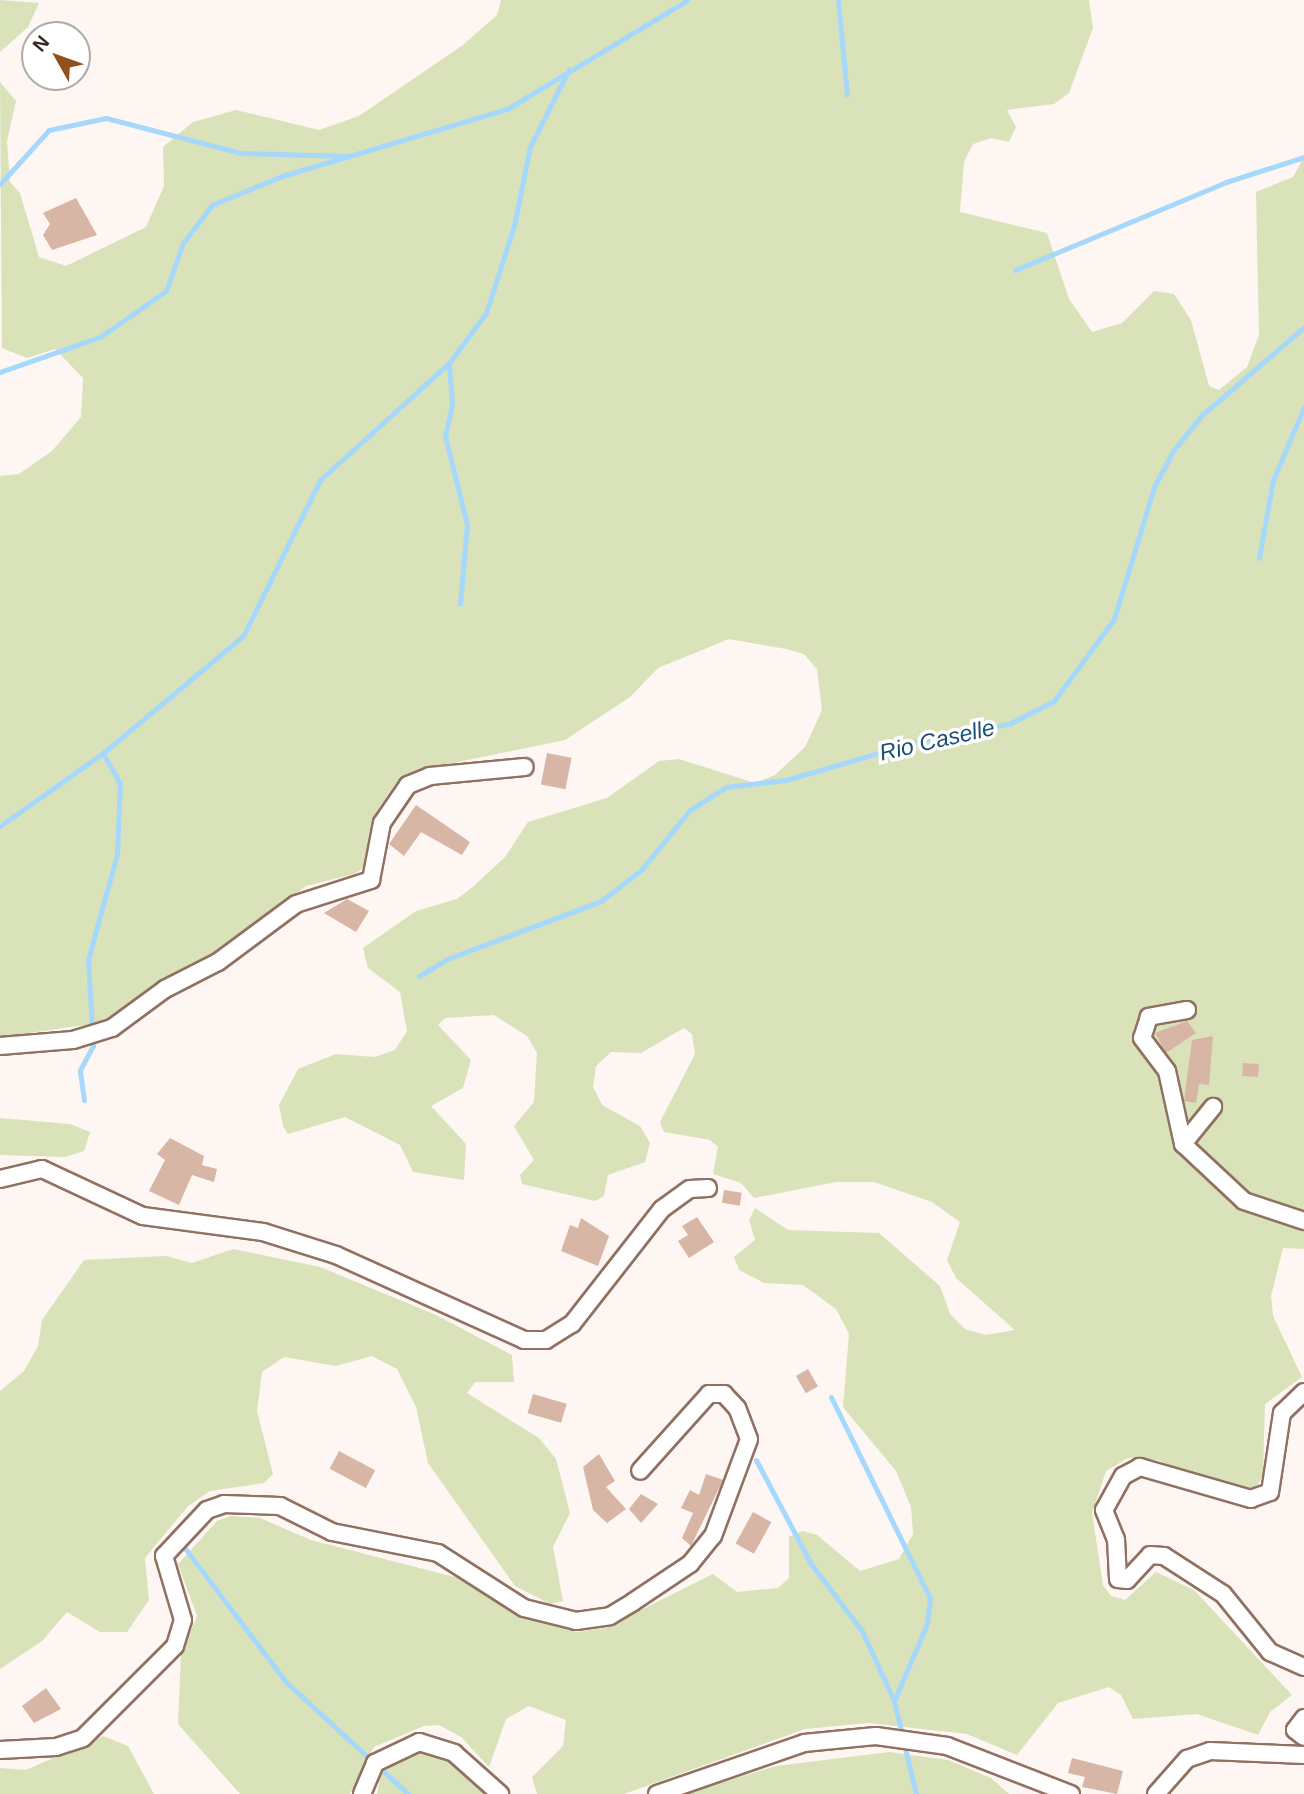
<!DOCTYPE html>
<style>
body{margin:0}
#map{position:relative;width:1304px;height:1794px;overflow:hidden;background:#fdf6f3;font-family:Arial,sans-serif}
div>[style]{position:absolute}
.green>*{inset:0;background:#dae2b9}
.stream>*{height:5px;margin:-2.5px;padding:0 2.5px;transform-origin:2.5px;border-radius:2.5px;background:#a6d8fc}
.building>*{inset:0;background:#d8b6a6;transform-origin:0 0}
.roads{filter:drop-shadow(2px 0 #907162) drop-shadow(-2px 0 #907162) drop-shadow(0 2px #907162) drop-shadow(0 -2px #907162)}
.minor>*{height:16px;margin:-8px;padding:0 8px;transform-origin:8px;border-radius:8px;background:#fff}
span{translate:-50% -50%;white-space:nowrap;text-align:center;line-height:1.15;-webkit-text-stroke:7px #fff;paint-order:stroke}
.water-label{font-size:23px;color:#195174;font-style:italic}
.north{position:absolute;left:21px;top:21px;width:70px;height:70px;box-sizing:border-box;background:#fff;border:2px solid #aea9a7;border-radius:50%;rotate:310deg;font-size:19px;font-weight:700;line-height:28px;text-align:center;color:#352822}
.north::after{content:'';display:block;margin:auto;width:24px;height:32px;background:#91501c;clip-path:polygon(50% 0,100% 100%,50% 72%,0 100%)}
</style>
<div id="map">
<div class="green">
<div style="clip-path:polygon(0 0,39px 3px,28px 27px,0 52px)"></div>
<div style="clip-path:polygon(501px 0,1089px 0,1093px 28px,1069px 93px,1054px 104px,1007px 110px,1016px 127px,1009px 142px,991px 138px,973px 144px,964px 162px,960px 212px,1047px 233px,1069px 299px,1092px 332px,1122px 323px,1154px 291px,1174px 294px,1191px 320px,1209px 386px,1219px 390px,1247px 367px,1259px 335px,1256px 192px,1293px 177px,1304px 157px,1304px 1249px,1283px 1248px,1271px 1296px,1273px 1316px,1302px 1377px,1265px 1404px,1263px 1474px,1254px 1492px,1211px 1484px,1158px 1460px,1128px 1458px,1106px 1471px,1092px 1513px,1103px 1585px,1111px 1596px,1125px 1600px,1156px 1572px,1194px 1590px,1292px 1695px,1270px 1712px,1258px 1735px,1197px 1714px,1133px 1719px,1121px 1695px,1109px 1687px,1058px 1703px,1017px 1755px,967px 1734px,868px 1723px,805px 1729px,624px 1794px,537px 1794px,532px 1777px,563px 1746px,566px 1720px,529px 1706px,506px 1719px,489px 1767px,461px 1737px,439px 1725px,424px 1726px,374px 1747px,350px 1794px,240px 1794px,178px 1724px,181px 1655px,197px 1616px,178px 1564px,217px 1521px,231px 1516px,260px 1518px,311px 1540px,458px 1578px,517px 1615px,577px 1632px,605px 1628px,713px 1574px,737px 1592px,778px 1588px,789px 1578px,789px 1537px,802px 1531px,817px 1535px,860px 1571px,899px 1559px,913px 1534px,911px 1507px,896px 1471px,843px 1407px,849px 1334px,836px 1309px,803px 1285px,764px 1283px,739px 1270px,734px 1257px,755px 1240px,749px 1220px,755px 1208px,788px 1230px,879px 1233px,940px 1286px,950px 1314px,965px 1329px,986px 1335px,1015px 1330px,956px 1278px,947px 1260px,960px 1222px,932px 1202px,874px 1182px,836px 1182px,754px 1198px,741px 1183px,713px 1174px,718px 1147px,710px 1140px,664px 1132px,660px 1122px,695px 1054px,692px 1034px,684px 1028px,641px 1053px,611px 1052px,596px 1066px,593px 1087px,602px 1105px,640px 1126px,650px 1143px,645px 1162px,608px 1175px,604px 1196px,595px 1201px,522px 1184px,520px 1175px,534px 1160px,514px 1126px,534px 1102px,537px 1053px,527px 1036px,494px 1015px,445px 1018px,438px 1025px,471px 1060px,463px 1088px,431px 1106px,466px 1144px,464px 1180px,413px 1172px,400px 1145px,345px 1117px,288px 1134px,283px 1126px,279px 1105px,298px 1069px,336px 1054px,375px 1057px,395px 1050px,407px 1031px,400px 992px,368px 968px,363px 948px,416px 911px,457px 899px,474px 886px,505px 857px,528px 822px,607px 798px,659px 761px,679px 759px,755px 783px,775px 775px,805px 747px,822px 710px,817px 669px,804px 654px,786px 649px,729px 639px,658px 668px,630px 697px,565px 740px,414px 771px,395px 784px,376px 812px,363px 868px,354px 874px,306px 886px,229px 946px,100px 1023px,0 1037px,0 476px,19px 474px,52px 451px,81px 417px,83px 378px,55px 349px,27px 358px,2px 348px,0 82px,16px 101px,7px 141px,10px 182px,20px 193px,39px 257px,66px 266px,146px 227px,164px 186px,163px 147px,193px 122px,236px 110px,319px 130px,359px 116px,463px 45px,497px 15px)"></div>
<div style="clip-path:polygon(0 1118px,70px 1124px,90px 1132px,84px 1151px,65px 1157px,0 1155px)"></div>
<div style="clip-path:polygon(233px 1249px,320px 1267px,436px 1315px,512px 1355px,514px 1382px,475px 1382px,467px 1393px,539px 1438px,556px 1459px,570px 1513px,553px 1547px,563px 1601px,550px 1604px,515px 1586px,428px 1463px,416px 1407px,397px 1369px,372px 1356px,336px 1366px,284px 1357px,262px 1372px,257px 1411px,273px 1474px,264px 1483px,210px 1491px,188px 1506px,145px 1558px,149px 1600px,127px 1632px,100px 1632px,67px 1612px,42px 1641px,0 1669px,0 1391px,24px 1371px,38px 1346px,42px 1320px,84px 1260px,166px 1256px,192px 1263px)"></div>
<div style="clip-path:polygon(103px 1736px,128px 1746px,154px 1794px,0 1794px,0 1768px,26px 1770px)"></div>
<div style="clip-path:polygon(409px 1751px,454px 1760px,488px 1794px,377px 1794px,382px 1767px)"></div>
<div style="clip-path:polygon(889px 1752px,948px 1760px,991px 1778px,1009px 1794px,684px 1794px,776px 1766px)"></div>
</div>
<div class="stream">
<div style="left:838px;top:0;width:95px;rotate:84.6deg"></div>
<div style="left:0;top:184px;width:73px;rotate:-47.8deg"></div>
<div style="left:49px;top:130px;width:58px;rotate:-11.9deg"></div>
<div style="left:106px;top:118px;width:139px;rotate:14.5deg"></div>
<div style="left:241px;top:153px;width:107px;rotate:1.6deg"></div>
<div style="left:1015px;top:270px;width:229px;rotate:-22.6deg"></div>
<div style="left:1226px;top:182px;width:82px;rotate:-17.8deg"></div>
<div style="left:449px;top:363px;width:41px;rotate:85.8deg"></div>
<div style="left:452px;top:404px;width:33px;rotate:102deg"></div>
<div style="left:445px;top:436px;width:91px;rotate:76deg"></div>
<div style="left:467px;top:524px;width:80px;rotate:95deg"></div>
<div style="left:0;top:372px;width:106px;rotate:-19.3deg"></div>
<div style="left:100px;top:337px;width:80px;rotate:-34.9deg"></div>
<div style="left:166px;top:291px;width:51px;rotate:-70.5deg"></div>
<div style="left:183px;top:243px;width:48px;rotate:-52.7deg"></div>
<div style="left:212px;top:205px;width:76px;rotate:-22.5deg"></div>
<div style="left:282px;top:176px;width:235px;rotate:-16.6deg"></div>
<div style="left:507px;top:109px;width:211px;rotate:-31.1deg"></div>
<div style="left:1259px;top:558px;width:79px;rotate:-79.8deg"></div>
<div style="left:1273px;top:480px;width:79px;rotate:-67deg"></div>
<div style="left:0;top:826px;width:126px;rotate:-35.3deg"></div>
<div style="left:103px;top:753px;width:182px;rotate:-39.9deg"></div>
<div style="left:243px;top:636px;width:174px;rotate:-63.7deg"></div>
<div style="left:320px;top:480px;width:174px;rotate:-42.2deg"></div>
<div style="left:449px;top:363px;width:62px;rotate:-53.5deg"></div>
<div style="left:486px;top:313px;width:91px;rotate:-72.2deg"></div>
<div style="left:514px;top:226px;width:81px;rotate:-78.6deg"></div>
<div style="left:530px;top:147px;width:87px;rotate:-63.4deg"></div>
<div style="left:419px;top:976px;width:33px;rotate:-31deg"></div>
<div style="left:447px;top:959px;width:165px;rotate:-20.6deg"></div>
<div style="left:601px;top:901px;width:51px;rotate:-37.8deg"></div>
<div style="left:641px;top:870px;width:77px;rotate:-50.8deg"></div>
<div style="left:690px;top:810px;width:43px;rotate:-32.6deg"></div>
<div style="left:726px;top:787px;width:60px;rotate:-6.7deg"></div>
<div style="left:786px;top:780px;width:168px;rotate:-16.3deg"></div>
<div style="left:947px;top:733px;width:63px;rotate:-8.3deg"></div>
<div style="left:1009px;top:724px;width:51px;rotate:-27.1deg"></div>
<div style="left:1054px;top:701px;width:102px;rotate:-53.8deg"></div>
<div style="left:1114px;top:619px;width:138px;rotate:-73.1deg"></div>
<div style="left:1154px;top:487px;width:41px;rotate:-62.2deg"></div>
<div style="left:1173px;top:451px;width:45px;rotate:-51.3deg"></div>
<div style="left:1201px;top:416px;width:136px;rotate:-40.8deg"></div>
<div style="left:84px;top:1100px;width:30px;rotate:-98deg"></div>
<div style="left:80px;top:1070px;width:27px;rotate:-62deg"></div>
<div style="left:93px;top:1046px;width:86px;rotate:-93.3deg"></div>
<div style="left:88px;top:960px;width:110px;rotate:-74.7deg"></div>
<div style="left:117px;top:854px;width:71px;rotate:-87.6deg"></div>
<div style="left:120px;top:783px;width:34px;rotate:-120deg"></div>
<div style="left:831px;top:1397px;width:224px;rotate:63.8deg"></div>
<div style="left:930px;top:1598px;width:26px;rotate:97deg"></div>
<div style="left:927px;top:1624px;width:84px;rotate:113.2deg"></div>
<div style="left:894px;top:1701px;width:96px;rotate:76.7deg"></div>
<div style="left:756px;top:1460px;width:118px;rotate:62.1deg"></div>
<div style="left:811px;top:1564px;width:84px;rotate:52.7deg"></div>
<div style="left:862px;top:1631px;width:77px;rotate:65.4deg"></div>
<div style="left:184px;top:1547px;width:171px;rotate:52.9deg"></div>
<div style="left:287px;top:1683px;width:164px;rotate:42.5deg"></div>
</div>
<div class="building">
<div style="clip-path:polygon(76px 198px,97px 235px,52px 250px,43px 235px,50px 224px,43px 213px)"></div>
<div style="left:547px;top:753px;width:25px;height:32px;rotate:11deg"></div>
<div style="clip-path:polygon(416px 805px,470px 842px,462px 855px,421px 832px,404px 856px,389px 844px)"></div>
<div style="clip-path:polygon(347px 899px,369px 911px,356px 932px,324px 913px)"></div>
<div style="clip-path:polygon(1187px 1021px,1196px 1033px,1166px 1053px,1155px 1033px)"></div>
<div style="clip-path:polygon(1213px 1036px,1209px 1085px,1199px 1084px,1196px 1103px,1184px 1101px,1192px 1040px)"></div>
<div style="left:1243px;top:1063px;width:16px;height:13px;rotate:4deg"></div>
<div style="clip-path:polygon(170px 1138px,204px 1156px,202px 1165px,217px 1169px,214px 1182px,192px 1175px,179px 1205px,149px 1191px,165px 1160px,157px 1154px)"></div>
<div style="left:724px;top:1190px;width:18px;height:13px;rotate:9deg"></div>
<div style="clip-path:polygon(697px 1217px,714px 1242px,689px 1258px,678px 1241px,688px 1235px,682px 1226px)"></div>
<div style="clip-path:polygon(581px 1218px,609px 1236px,598px 1266px,561px 1251px,570px 1225px,578px 1228px)"></div>
<div style="left:808px;top:1369px;width:20px;height:14px;rotate:60deg"></div>
<div style="left:533px;top:1394px;width:35px;height:20px;rotate:16deg"></div>
<div style="left:339px;top:1451px;width:41px;height:20px;rotate:28deg"></div>
<div style="clip-path:polygon(599px 1454px,615px 1481px,606px 1487px,626px 1509px,607px 1523px,593px 1510px,583px 1467px)"></div>
<div style="clip-path:polygon(706px 1474px,723px 1480px,691px 1546px,682px 1538px,693px 1513px,681px 1508px,690px 1490px,699px 1495px)"></div>
<div style="clip-path:polygon(641px 1494px,658px 1504px,641px 1523px,629px 1509px)"></div>
<div style="left:753px;top:1512px;width:21px;height:36px;rotate:29deg"></div>
<div style="clip-path:polygon(46px 1688px,61px 1709px,34px 1723px,22px 1706px)"></div>
<div style="clip-path:polygon(1072px 1758px,1123px 1771px,1117px 1794px,1082px 1787px,1085px 1777px,1068px 1773px)"></div>
</div>
<div class="roads">
<div class="minor">
<div style="left:1187px;top:1010px;width:39px;rotate:170deg"></div>
<div style="left:1149px;top:1017px;width:22px;rotate:108deg"></div>
<div style="left:1142px;top:1038px;width:41px;rotate:52.9deg"></div>
<div style="left:1167px;top:1071px;width:75px;rotate:77.6deg"></div>
<div style="left:1183px;top:1144px;width:83px;rotate:43.1deg"></div>
<div style="left:1244px;top:1201px;width:63px;rotate:18.4deg"></div>
<div style="left:0;top:1046px;width:73px;rotate:-4.7deg"></div>
<div style="left:73px;top:1040px;width:41px;rotate:-17.1deg"></div>
<div style="left:112px;top:1028px;width:66px;rotate:-36.3deg"></div>
<div style="left:165px;top:989px;width:59px;rotate:-27deg"></div>
<div style="left:218px;top:962px;width:97px;rotate:-36.6deg"></div>
<div style="left:296px;top:904px;width:79px;rotate:-17.7deg"></div>
<div style="left:371px;top:880px;width:58px;rotate:-79.1deg"></div>
<div style="left:382px;top:823px;width:46px;rotate:-55.6deg"></div>
<div style="left:408px;top:785px;width:24px;rotate:-22deg"></div>
<div style="left:430px;top:776px;width:95px;rotate:-5.4deg"></div>
<div style="left:1183px;top:1144px;width:48px;rotate:-51deg"></div>
<div style="left:0;top:1179px;width:43px;rotate:-13.4deg"></div>
<div style="left:42px;top:1169px;width:111px;rotate:25deg"></div>
<div style="left:143px;top:1216px;width:121px;rotate:7.6deg"></div>
<div style="left:263px;top:1232px;width:77px;rotate:17.5deg"></div>
<div style="left:336px;top:1255px;width:206px;rotate:24.3deg"></div>
<div style="left:524px;top:1340px;width:22px"></div>
<div style="left:546px;top:1340px;width:31px;rotate:-32deg"></div>
<div style="left:572px;top:1324px;width:146px;rotate:-52deg"></div>
<div style="left:662px;top:1209px;width:34px;rotate:-36deg"></div>
<div style="left:690px;top:1189px;width:18px;rotate:-3deg"></div>
<div style="left:1304px;top:1392px;width:30px;rotate:136deg"></div>
<div style="left:1282px;top:1413px;width:80px;rotate:98.6deg"></div>
<div style="left:1270px;top:1492px;width:20px;rotate:160deg"></div>
<div style="left:1251px;top:1499px;width:116px;rotate:-163.9deg"></div>
<div style="left:1140px;top:1467px;width:19px;rotate:152deg"></div>
<div style="left:1123px;top:1476px;width:39px;rotate:119deg"></div>
<div style="left:1104px;top:1510px;width:31px;rotate:68deg"></div>
<div style="left:1116px;top:1539px;width:40px;rotate:87.1deg"></div>
<div style="left:1118px;top:1579px;width:9px;rotate:6deg"></div>
<div style="left:1127px;top:1580px;width:34px;rotate:-47deg"></div>
<div style="left:1150px;top:1555px;width:14px;rotate:4deg"></div>
<div style="left:1164px;top:1556px;width:70px;rotate:32.8deg"></div>
<div style="left:1223px;top:1594px;width:75px;rotate:51deg"></div>
<div style="left:1270px;top:1652px;width:37px;rotate:24deg"></div>
<div style="left:1304px;top:1718px;width:15px;rotate:127deg"></div>
<div style="left:1295px;top:1730px;width:11px;rotate:38deg"></div>
<div style="left:0;top:1750px;width:56px;rotate:-3.1deg"></div>
<div style="left:56px;top:1747px;width:28px;rotate:-18deg"></div>
<div style="left:83px;top:1738px;width:130px;rotate:-45deg"></div>
<div style="left:175px;top:1646px;width:27px;rotate:-73deg"></div>
<div style="left:183px;top:1620px;width:67px;rotate:-106.5deg"></div>
<div style="left:164px;top:1556px;width:63px;rotate:-46.9deg"></div>
<div style="left:207px;top:1510px;width:18px;rotate:-19deg"></div>
<div style="left:224px;top:1504px;width:56px;rotate:2deg"></div>
<div style="left:280px;top:1506px;width:58px;rotate:26.6deg"></div>
<div style="left:332px;top:1532px;width:108px;rotate:11.2deg"></div>
<div style="left:438px;top:1553px;width:102px;rotate:32.6deg"></div>
<div style="left:524px;top:1608px;width:54px;rotate:14deg"></div>
<div style="left:576px;top:1621px;width:34px;rotate:-8deg"></div>
<div style="left:610px;top:1616px;width:27px;rotate:-31deg"></div>
<div style="left:633px;top:1602px;width:69px;rotate:-33.7deg"></div>
<div style="left:690px;top:1564px;width:36px;rotate:-51deg"></div>
<div style="left:713px;top:1536px;width:103px;rotate:-69.6deg"></div>
<div style="left:749px;top:1439px;width:33px;rotate:-111deg"></div>
<div style="left:737px;top:1408px;width:19px;rotate:-133deg"></div>
<div style="left:724px;top:1394px;width:15px;rotate:180deg"></div>
<div style="left:709px;top:1394px;width:103px;rotate:131.9deg"></div>
<div style="left:362px;top:1794px;width:34px;rotate:-67deg"></div>
<div style="left:375px;top:1763px;width:49px;rotate:-25.5deg"></div>
<div style="left:419px;top:1742px;width:37px;rotate:17deg"></div>
<div style="left:454px;top:1753px;width:62px;rotate:41.7deg"></div>
<div style="left:657px;top:1794px;width:156px;rotate:-19.1deg"></div>
<div style="left:804px;top:1743px;width:72px;rotate:-5.6deg"></div>
<div style="left:876px;top:1736px;width:72px;rotate:8deg"></div>
<div style="left:947px;top:1746px;width:133px;rotate:21.2deg"></div>
<div style="left:1156px;top:1794px;width:47px;rotate:-48.5deg"></div>
<div style="left:1187px;top:1759px;width:24px;rotate:-19deg"></div>
<div style="left:1210px;top:1751px;width:94px;rotate:2.4deg"></div>
</div>
</div>
<div class="water-label">
<span style="left:937px;top:740px;rotate:-13deg">Rio Caselle</span>
</div>
<div class="north">N</div>
</div>
